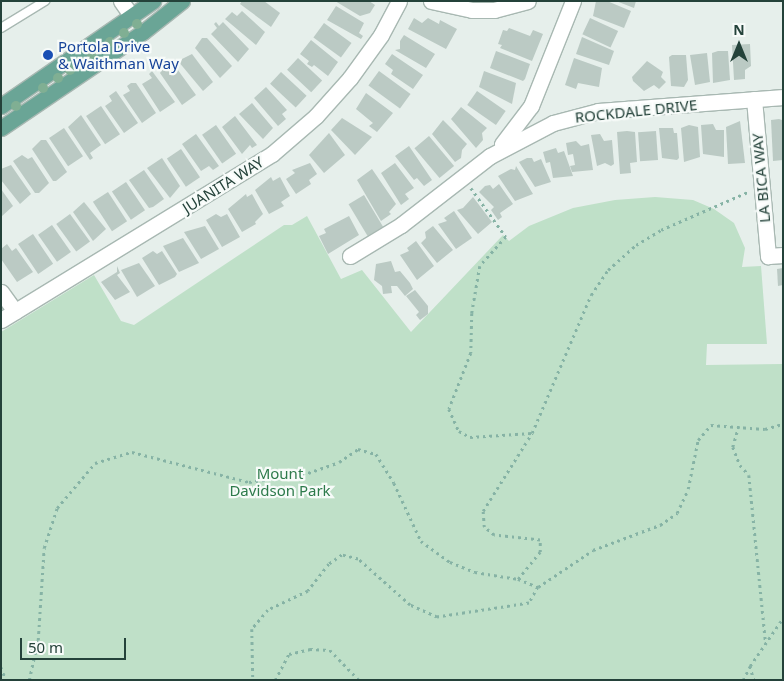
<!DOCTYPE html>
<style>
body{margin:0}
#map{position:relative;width:784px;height:681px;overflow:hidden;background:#e6efeb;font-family:"Noto Sans",sans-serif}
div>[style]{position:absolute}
.green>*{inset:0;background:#bfe0c8}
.building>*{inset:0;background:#bbcac4;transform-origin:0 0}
.path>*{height:2.5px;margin-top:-1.25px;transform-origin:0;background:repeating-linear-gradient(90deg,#86b3a5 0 2.5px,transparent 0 6.5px)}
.roads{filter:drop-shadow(1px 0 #a8b8b2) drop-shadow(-1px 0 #a8b8b2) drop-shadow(0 1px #a8b8b2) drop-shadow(0 -1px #a8b8b2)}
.service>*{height:8px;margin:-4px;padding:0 4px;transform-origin:4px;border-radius:4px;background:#fff}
.minor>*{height:15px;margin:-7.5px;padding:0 7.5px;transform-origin:7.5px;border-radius:7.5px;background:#fff}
.primary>*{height:15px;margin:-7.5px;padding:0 7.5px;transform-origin:7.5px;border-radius:7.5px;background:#6aa596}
.trees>*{width:10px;height:10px;margin:-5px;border-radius:50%;background:#80af93}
.dots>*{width:14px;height:14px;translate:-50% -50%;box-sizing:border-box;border:2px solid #f7fbf9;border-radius:50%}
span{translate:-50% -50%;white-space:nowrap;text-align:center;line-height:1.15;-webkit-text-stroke:4.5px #f7fbf9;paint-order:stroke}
.transit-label{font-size:15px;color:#164399}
.left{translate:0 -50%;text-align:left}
.street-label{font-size:15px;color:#24423a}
.park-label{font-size:15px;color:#2d7a4b}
.frame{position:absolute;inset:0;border:2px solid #24423a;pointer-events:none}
.north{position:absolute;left:714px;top:20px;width:50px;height:50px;-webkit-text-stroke:4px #f7fbf9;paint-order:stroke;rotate:0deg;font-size:14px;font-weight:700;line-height:20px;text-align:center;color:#24423a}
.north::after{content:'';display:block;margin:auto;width:18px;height:22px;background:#24423a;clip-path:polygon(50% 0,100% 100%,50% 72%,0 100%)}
.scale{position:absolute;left:20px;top:638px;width:106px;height:22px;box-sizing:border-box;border:2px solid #24423a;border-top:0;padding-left:6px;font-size:15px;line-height:18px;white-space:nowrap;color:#24423a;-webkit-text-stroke:4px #f7fbf9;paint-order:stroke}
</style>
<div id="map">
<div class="green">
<div style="clip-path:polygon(655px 197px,693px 200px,714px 209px,734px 223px,745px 248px,742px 267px,761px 266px,767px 344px,707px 344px,706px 365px,783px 364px,783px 680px,1px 680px,1px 332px,94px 275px,121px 321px,134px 325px,284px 225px,292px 225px,307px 216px,341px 279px,362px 270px,411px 332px,503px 235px,509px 241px,529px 226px,573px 208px,615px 200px)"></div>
</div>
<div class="building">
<div style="clip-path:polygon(242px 1px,264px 1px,280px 13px,271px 27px,240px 4px)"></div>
<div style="clip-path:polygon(335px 1px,369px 1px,375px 5px,370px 13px,360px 16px)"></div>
<div style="clip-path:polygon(596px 1px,607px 1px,631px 11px,624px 28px,593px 16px)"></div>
<div style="clip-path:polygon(616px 1px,636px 1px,634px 8px)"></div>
<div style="clip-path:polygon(336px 6px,364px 23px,359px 33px,363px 36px,361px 39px,327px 20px)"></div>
<div style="clip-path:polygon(242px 11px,265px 32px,256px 45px,225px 19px,232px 12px,237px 16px)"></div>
<div style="clip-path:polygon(414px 18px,422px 23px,428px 18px,439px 24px,440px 20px,457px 29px,446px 49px,408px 29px)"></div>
<div style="left:590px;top:18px;width:31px;height:18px;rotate:25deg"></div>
<div style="clip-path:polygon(216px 22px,219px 26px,223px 22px,249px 49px,238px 62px,211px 34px,217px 28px,214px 24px)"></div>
<div style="left:324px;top:23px;width:34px;height:18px;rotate:36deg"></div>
<div style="clip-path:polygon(509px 28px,530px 36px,533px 30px,543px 34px,532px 61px,500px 48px,502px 45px,498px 44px,503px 30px,507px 31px)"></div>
<div style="clip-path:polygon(404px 35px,435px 54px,426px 68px,395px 50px,400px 49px,400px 41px)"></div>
<div style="clip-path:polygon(582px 37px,614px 51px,609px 65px,576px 54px)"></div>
<div style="clip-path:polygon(202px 38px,207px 38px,232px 66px,220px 78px,195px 48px)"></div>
<div style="clip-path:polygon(311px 40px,338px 62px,328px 76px,314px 65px,312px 67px,307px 64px,309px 61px,300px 54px)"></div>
<div style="clip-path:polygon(750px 44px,751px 66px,745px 70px,745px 79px,734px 80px,732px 45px)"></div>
<div style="clip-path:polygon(496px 51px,530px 64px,525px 79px,523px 81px,490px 68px)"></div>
<div style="clip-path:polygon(718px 51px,728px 51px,730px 80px,713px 83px,712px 53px)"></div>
<div style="clip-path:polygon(707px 53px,710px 82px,695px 85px,690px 55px)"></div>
<div style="clip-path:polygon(192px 54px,213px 82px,203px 91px,178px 61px)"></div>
<div style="clip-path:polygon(392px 54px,423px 75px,413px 89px,391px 74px,393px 70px,385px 64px)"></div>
<div style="clip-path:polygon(672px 55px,686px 55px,688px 80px,684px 87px,671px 86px,669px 57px)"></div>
<div style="left:298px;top:58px;width:33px;height:16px;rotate:43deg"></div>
<div style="clip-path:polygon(574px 58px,602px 68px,599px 87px,578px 83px,576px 89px,565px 85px)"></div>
<div style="clip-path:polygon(647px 61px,663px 72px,661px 77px,666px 82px,659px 89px,654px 85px,644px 91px,633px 81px,632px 77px)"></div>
<div style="clip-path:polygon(167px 63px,175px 66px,196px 95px,182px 105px,160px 73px)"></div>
<div style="clip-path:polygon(152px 71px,175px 102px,160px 112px,142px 84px,152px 78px,149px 74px)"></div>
<div style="left:379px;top:71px;width:39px;height:18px;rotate:36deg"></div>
<div style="clip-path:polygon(484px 71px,516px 83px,512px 104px,479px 87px)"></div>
<div style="left:281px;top:72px;width:35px;height:16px;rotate:43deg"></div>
<div style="clip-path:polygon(131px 83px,136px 83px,156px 113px,142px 123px,123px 95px,130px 91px,127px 86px)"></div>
<div style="clip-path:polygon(266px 87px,287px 110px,282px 114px,286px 119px,278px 126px,254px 98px)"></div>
<div style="clip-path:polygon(116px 91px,138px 123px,124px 133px,105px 106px,112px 101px,109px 96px)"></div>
<div style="left:477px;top:91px;width:35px;height:17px;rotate:35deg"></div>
<div style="clip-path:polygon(366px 93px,393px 113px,377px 132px,369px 126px,373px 123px,356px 109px)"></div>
<div style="clip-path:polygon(252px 103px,273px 128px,263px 139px,239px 114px)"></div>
<div style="left:101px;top:106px;width:34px;height:18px;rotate:56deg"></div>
<div style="clip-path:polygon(461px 107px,487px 128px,482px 133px,483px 140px,476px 148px,451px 119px)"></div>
<div style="clip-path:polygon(81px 115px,101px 145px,90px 153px,93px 158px,90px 160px,68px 127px)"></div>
<div style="clip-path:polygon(235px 116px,257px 145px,252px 148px,250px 145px,242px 154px,222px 127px)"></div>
<div style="clip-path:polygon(342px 118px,372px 137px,355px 155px,331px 130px)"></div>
<div style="clip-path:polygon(779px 119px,782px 120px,783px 160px,773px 161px,771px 120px)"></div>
<div style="clip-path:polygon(443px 120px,467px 144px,462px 150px,461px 158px,455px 162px,432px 134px)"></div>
<div style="clip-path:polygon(740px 121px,745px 163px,728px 164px,726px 127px)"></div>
<div style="clip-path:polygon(713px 124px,716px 130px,724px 130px,724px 157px,703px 154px,701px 125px)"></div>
<div style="left:216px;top:125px;width:35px;height:17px;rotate:55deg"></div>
<div style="clip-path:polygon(689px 125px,698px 127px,700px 157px,684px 162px,681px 128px)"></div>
<div style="left:64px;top:128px;width:34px;height:18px;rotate:56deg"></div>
<div style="clip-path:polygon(659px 128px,673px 128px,674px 133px,677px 133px,679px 158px,677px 160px,662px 158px)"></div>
<div style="clip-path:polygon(627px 131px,635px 132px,637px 162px,630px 163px,631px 173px,620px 174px,617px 132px)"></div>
<div style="left:656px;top:131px;width:29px;height:18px;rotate:86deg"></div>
<div style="clip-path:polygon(329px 133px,345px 155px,324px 173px,309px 155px)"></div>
<div style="clip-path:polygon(196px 134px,219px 166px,213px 170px,209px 166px,201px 171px,182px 144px)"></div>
<div style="clip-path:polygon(600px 134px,604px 141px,612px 140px,614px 164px,611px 166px,605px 163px,597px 166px,591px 135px)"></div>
<div style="left:429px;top:136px;width:39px;height:19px;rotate:50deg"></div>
<div style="clip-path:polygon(41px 140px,46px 140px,67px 172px,56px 181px,53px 181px,32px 149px)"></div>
<div style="clip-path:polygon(576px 141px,581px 146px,589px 144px,593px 170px,572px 172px,570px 166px,575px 165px,573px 154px,568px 155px,566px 143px)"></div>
<div style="clip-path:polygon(409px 146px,432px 180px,424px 186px,417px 178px,414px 180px,395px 156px)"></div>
<div style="clip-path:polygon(556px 148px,558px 153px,564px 151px,573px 176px,553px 178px,550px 162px,546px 163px,543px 152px)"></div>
<div style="left:181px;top:149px;width:34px;height:17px;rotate:56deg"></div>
<div style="clip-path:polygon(22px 155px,28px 159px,32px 157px,49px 183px,39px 193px,35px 193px,13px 161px)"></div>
<div style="clip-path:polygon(162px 158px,180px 186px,170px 198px,147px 168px)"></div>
<div style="clip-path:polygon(527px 158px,532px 158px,534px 162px,541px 159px,551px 182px,535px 187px,519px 162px)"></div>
<div style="clip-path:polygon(310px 163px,317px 174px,309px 180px,311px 184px,296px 194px,286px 179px,295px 173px,292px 170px)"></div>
<div style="clip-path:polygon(395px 163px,414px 188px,405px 194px,409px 199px,401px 205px,381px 173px)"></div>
<div style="clip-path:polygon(11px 165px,31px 194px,20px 204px,1px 180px,1px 169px)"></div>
<div style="clip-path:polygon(516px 166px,533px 194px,515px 201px,498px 176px,511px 169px,515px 170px)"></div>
<div style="clip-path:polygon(372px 169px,396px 204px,389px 212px,391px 214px,381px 221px,357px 180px)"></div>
<div style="clip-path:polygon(144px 170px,164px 199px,153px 207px,149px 208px,129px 180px)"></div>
<div style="clip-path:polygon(271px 177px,273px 181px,280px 177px,290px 196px,281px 202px,284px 206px,269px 214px,255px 190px)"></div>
<div style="left:126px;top:182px;width:34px;height:17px;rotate:56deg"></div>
<div style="clip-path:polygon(499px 184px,513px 204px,500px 213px,502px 217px,498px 220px,491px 210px,494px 207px,479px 192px,485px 186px,490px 185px,493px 189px)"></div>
<div style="clip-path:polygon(1px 189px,13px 206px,1px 217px)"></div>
<div style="left:108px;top:192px;width:35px;height:18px;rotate:57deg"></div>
<div style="clip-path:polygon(246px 194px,247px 197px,252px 194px,263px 214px,255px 222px,256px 224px,242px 232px,228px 209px)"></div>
<div style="left:364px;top:195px;width:37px;height:18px;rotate:59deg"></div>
<div style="clip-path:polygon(473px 197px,492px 222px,478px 234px,457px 210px,463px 208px)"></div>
<div style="clip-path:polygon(84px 202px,106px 229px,93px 241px,73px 212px)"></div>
<div style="clip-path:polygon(454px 211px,472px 238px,456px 249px,438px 224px,447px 221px,444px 218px)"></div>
<div style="left:70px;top:214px;width:34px;height:17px;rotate:54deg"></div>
<div style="clip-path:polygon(216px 214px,221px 217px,227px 214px,240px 237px,222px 247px,206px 220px)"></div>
<div style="clip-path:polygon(349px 216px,359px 235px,328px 254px,319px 236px,326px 233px,324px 229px)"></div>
<div style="left:52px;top:225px;width:33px;height:17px;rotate:55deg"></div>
<div style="clip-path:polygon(205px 226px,219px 249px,201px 259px,184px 232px)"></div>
<div style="clip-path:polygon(433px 226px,453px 250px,437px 263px,421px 243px,426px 238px,425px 232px)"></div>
<div style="left:33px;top:234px;width:36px;height:18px;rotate:56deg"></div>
<div style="clip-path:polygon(183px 238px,199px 263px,179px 272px,163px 246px)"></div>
<div style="clip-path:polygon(416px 241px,434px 266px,417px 280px,400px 255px,409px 251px,407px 248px)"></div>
<div style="clip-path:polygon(7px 244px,12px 251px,16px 248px,33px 272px,17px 282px,1px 259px,1px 249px)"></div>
<div style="clip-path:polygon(153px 251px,157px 254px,162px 251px,177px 274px,175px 277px,159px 285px,142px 258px)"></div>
<div style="clip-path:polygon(391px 261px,395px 272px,400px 271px,410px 283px,413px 289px,405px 296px,397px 286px,391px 286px,392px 293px,383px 294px,382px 286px,374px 280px,376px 264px)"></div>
<div style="clip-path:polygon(139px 263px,155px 286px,137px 297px,121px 270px)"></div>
<div style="clip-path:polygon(117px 266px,120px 273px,117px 275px,130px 292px,115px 300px,101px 282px,117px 272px)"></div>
<div style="clip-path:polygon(783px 268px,783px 285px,778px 286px,777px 269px)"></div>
<div style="clip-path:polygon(415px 290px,428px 306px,428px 314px,420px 320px,416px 315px,419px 312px,406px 296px)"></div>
</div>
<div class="path">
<div style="left:471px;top:188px;width:60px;rotate:54.5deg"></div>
<div style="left:506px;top:237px;width:39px;rotate:132deg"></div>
<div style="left:480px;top:266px;width:48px;rotate:99.7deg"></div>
<div style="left:472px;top:313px;width:40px;rotate:91.4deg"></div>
<div style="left:471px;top:353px;width:60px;rotate:111.4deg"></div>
<div style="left:449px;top:409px;width:24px;rotate:66deg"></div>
<div style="left:459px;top:431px;width:13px;rotate:29deg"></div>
<div style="left:470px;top:437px;width:62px;rotate:-3.7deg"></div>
<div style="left:739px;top:426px;width:22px;rotate:106deg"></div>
<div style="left:733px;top:447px;width:19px;rotate:69deg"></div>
<div style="left:740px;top:465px;width:13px;rotate:48deg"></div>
<div style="left:749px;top:475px;width:170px;rotate:84.3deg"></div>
<div style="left:518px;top:579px;width:35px;rotate:-51deg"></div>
<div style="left:540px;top:552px;width:12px;rotate:-90deg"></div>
<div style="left:540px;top:540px;width:46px;rotate:-173.8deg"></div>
<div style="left:494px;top:535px;width:13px;rotate:-141deg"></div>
<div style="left:484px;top:527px;width:16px;rotate:-94deg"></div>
<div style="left:483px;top:511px;width:92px;rotate:-57.9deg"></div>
<div style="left:532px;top:433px;width:150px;rotate:-66.9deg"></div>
<div style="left:591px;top:295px;width:30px;rotate:-56deg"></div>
<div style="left:608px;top:270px;width:38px;rotate:-42deg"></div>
<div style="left:636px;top:245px;width:29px;rotate:-31deg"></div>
<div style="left:661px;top:230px;width:95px;rotate:-23.6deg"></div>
<div style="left:538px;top:587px;width:66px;rotate:-33.9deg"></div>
<div style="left:593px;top:550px;width:72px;rotate:-20.5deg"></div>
<div style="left:660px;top:525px;width:21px;rotate:-35deg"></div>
<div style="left:677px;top:513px;width:26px;rotate:-65deg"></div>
<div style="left:688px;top:489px;width:50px;rotate:-78.5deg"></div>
<div style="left:698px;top:440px;width:20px;rotate:-49deg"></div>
<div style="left:711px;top:425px;width:54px;rotate:4.2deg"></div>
<div style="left:765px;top:429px;width:19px;rotate:-16deg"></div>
<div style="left:750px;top:666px;width:58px;rotate:-55.5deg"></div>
<div style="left:1px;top:667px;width:14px;rotate:69deg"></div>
<div style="left:29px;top:680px;width:41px;rotate:-77.3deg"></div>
<div style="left:38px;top:640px;width:92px;rotate:-86.3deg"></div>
<div style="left:44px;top:548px;width:42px;rotate:-72deg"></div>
<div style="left:57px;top:508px;width:59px;rotate:-49.8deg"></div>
<div style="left:95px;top:463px;width:39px;rotate:-17deg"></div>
<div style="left:132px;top:452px;width:121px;rotate:14.4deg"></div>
<div style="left:249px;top:482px;width:53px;rotate:-7.5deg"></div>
<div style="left:302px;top:475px;width:39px;rotate:-19deg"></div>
<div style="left:339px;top:462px;width:23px;rotate:-34deg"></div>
<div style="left:358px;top:449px;width:19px;rotate:16deg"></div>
<div style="left:376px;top:454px;width:34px;rotate:58deg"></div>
<div style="left:394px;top:483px;width:64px;rotate:65deg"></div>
<div style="left:421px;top:541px;width:36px;rotate:36deg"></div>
<div style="left:450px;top:562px;width:27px;rotate:22deg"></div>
<div style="left:475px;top:572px;width:44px;rotate:9.2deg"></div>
<div style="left:518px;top:579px;width:22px;rotate:22deg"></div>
<div style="left:538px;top:587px;width:18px;rotate:119deg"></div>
<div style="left:529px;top:603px;width:93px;rotate:171.3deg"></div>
<div style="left:437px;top:617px;width:30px;rotate:-156deg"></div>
<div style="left:410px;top:605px;width:69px;rotate:-138.5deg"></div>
<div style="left:358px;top:559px;width:16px;rotate:-166deg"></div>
<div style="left:342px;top:555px;width:16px;rotate:145deg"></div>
<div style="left:329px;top:564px;width:34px;rotate:128deg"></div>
<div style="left:308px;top:591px;width:44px;rotate:154.6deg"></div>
<div style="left:268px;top:610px;width:25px;rotate:130deg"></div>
<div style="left:252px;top:629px;width:51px;rotate:88.9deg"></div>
<div style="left:275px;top:680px;width:30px;rotate:-62deg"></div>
<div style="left:289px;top:654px;width:22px;rotate:-13deg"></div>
<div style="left:310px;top:649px;width:20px;rotate:3deg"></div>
<div style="left:330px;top:650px;width:42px;rotate:46deg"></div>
<div style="left:743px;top:680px;width:16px;rotate:-63deg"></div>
<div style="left:750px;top:666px;width:15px;rotate:74deg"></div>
</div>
<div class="roads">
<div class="service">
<div style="left:1px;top:28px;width:52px;rotate:-31.5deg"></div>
</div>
<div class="minor">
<div style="left:121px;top:1px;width:19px;rotate:55deg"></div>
<div style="left:431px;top:1px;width:42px;rotate:12.4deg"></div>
<div style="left:472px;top:10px;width:22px"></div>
<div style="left:494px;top:10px;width:35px;rotate:-15deg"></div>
<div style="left:754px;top:99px;width:158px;rotate:84.9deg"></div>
<div style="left:768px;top:256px;width:15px;rotate:-4deg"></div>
<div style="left:502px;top:144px;width:48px;rotate:-52.7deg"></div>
<div style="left:531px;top:106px;width:113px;rotate:-68.2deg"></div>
<div style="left:350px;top:256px;width:60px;rotate:-31.3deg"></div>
<div style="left:401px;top:225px;width:113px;rotate:-37.8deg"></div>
<div style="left:490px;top:156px;width:71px;rotate:-27.6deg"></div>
<div style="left:553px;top:123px;width:47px;rotate:-14.9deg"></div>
<div style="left:598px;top:111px;width:186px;rotate:-4.3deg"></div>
<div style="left:1px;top:292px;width:24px;rotate:54deg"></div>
<div style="left:1px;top:320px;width:318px;rotate:-31.5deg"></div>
<div style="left:272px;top:154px;width:58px;rotate:-40.8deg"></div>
<div style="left:316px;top:116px;width:51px;rotate:-48.2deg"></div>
<div style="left:350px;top:78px;width:53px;rotate:-54.2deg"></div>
<div style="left:381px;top:35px;width:38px;rotate:-62deg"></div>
</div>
<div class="primary">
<div style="left:1px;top:106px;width:185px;rotate:-34.6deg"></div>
<div style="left:1px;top:128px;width:171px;rotate:-34.1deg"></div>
<div style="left:143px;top:32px;width:50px;rotate:-38.5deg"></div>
</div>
</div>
<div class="trees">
<div style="left:137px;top:24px"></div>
<div style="left:124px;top:33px"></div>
<div style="left:110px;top:42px"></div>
<div style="left:92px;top:54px"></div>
<div style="left:70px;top:70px"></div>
<div style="left:58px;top:78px"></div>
<div style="left:43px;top:88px"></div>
<div style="left:16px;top:106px"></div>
</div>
<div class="dots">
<div style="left:48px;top:55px;background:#1a4fb4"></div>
</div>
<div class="transit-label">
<span class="left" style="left:58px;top:55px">Portola Drive<br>&amp; Waithman Way</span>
</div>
<div class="street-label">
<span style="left:636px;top:111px;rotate:-6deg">ROCKDALE DRIVE</span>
<span style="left:761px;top:178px;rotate:-95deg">LA BICA WAY</span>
<span style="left:223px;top:185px;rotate:-32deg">JUANITA WAY</span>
</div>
<div class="park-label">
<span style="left:280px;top:482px">Mount<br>Davidson Park</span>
</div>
<div class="frame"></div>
<div class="north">N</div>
<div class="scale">50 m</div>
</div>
